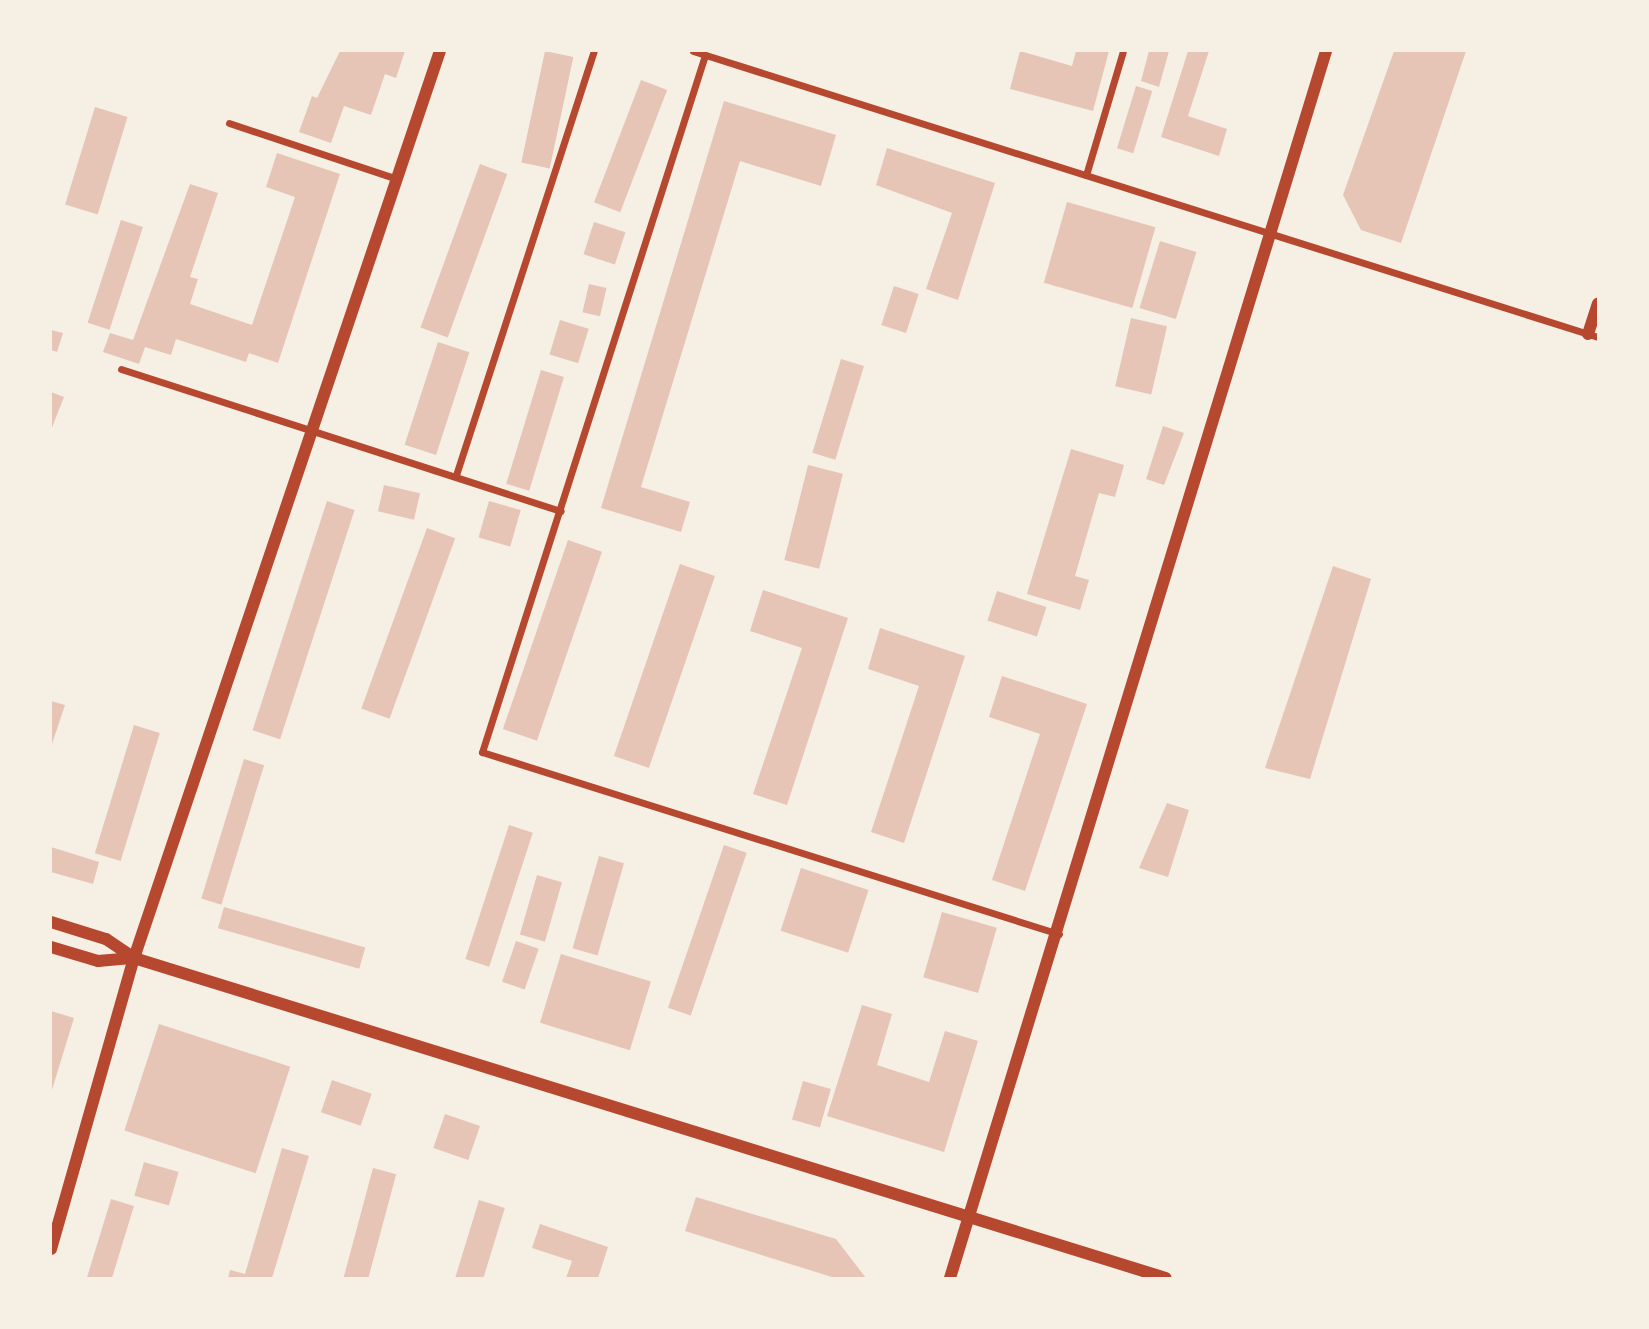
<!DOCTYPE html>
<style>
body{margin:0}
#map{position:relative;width:1649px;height:1329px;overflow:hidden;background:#f6efe4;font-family:Quicksand,sans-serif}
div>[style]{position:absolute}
.building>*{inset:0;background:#e6c5b7;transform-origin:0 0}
.minor>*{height:7px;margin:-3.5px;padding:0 3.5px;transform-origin:3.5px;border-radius:3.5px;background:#b5482f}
.tertiary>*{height:12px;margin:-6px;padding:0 6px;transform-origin:6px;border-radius:6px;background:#b5482f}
span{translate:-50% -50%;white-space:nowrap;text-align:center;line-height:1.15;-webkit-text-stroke:5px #f6efe4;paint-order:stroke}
.frame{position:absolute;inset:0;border:52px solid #f6efe4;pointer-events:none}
</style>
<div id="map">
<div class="building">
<div style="clip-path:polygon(340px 51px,405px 51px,396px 78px,385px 74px,371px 115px,344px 106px,331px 143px,299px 132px,312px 96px,317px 98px)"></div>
<div style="left:545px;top:51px;width:29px;height:114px;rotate:12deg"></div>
<div style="clip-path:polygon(1020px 51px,1072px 66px,1076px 51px,1109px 51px,1093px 111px,1010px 89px)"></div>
<div style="clip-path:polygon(1149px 51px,1169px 51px,1159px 87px,1141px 81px)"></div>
<div style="clip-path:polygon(1188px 51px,1209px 51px,1188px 116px,1227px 129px,1219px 156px,1161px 137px)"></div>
<div style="clip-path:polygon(1394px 51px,1466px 51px,1401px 243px,1361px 230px,1343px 195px)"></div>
<div style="left:641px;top:80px;width:28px;height:131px;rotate:21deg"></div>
<div style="left:1136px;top:86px;width:17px;height:65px;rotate:17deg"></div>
<div style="clip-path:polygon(724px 101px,836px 135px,821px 186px,740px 161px,641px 487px,690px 502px,681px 532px,601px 508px)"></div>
<div style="left:95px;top:107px;width:34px;height:102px;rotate:17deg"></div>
<div style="clip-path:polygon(887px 148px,995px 183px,958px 300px,926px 289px,952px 213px,876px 185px)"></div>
<div style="clip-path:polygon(277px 153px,340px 174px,278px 363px,249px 353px,246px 362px,176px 339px,171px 355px,145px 347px,139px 364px,103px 352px,110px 333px,133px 340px,190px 184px,218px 193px,190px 277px,198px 279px,190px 304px,252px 325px,295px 197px,266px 187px)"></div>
<div style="left:480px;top:164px;width:29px;height:174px;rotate:20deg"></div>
<div style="left:1067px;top:202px;width:92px;height:84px;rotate:16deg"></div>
<div style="left:121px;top:220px;width:23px;height:108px;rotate:18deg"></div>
<div style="left:594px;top:222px;width:33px;height:34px;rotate:18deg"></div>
<div style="left:1160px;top:241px;width:38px;height:70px;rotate:17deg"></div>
<div style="left:589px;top:284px;width:18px;height:29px;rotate:13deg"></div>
<div style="left:894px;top:286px;width:26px;height:41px;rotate:18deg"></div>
<div style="left:1131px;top:318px;width:37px;height:70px;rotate:13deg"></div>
<div style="left:560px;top:320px;width:30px;height:36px;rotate:17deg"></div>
<div style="clip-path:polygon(51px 330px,63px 333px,57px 352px,51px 350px)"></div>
<div style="left:438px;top:342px;width:33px;height:108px;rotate:18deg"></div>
<div style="left:841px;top:359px;width:24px;height:98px;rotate:17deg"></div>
<div style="left:541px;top:370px;width:24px;height:119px;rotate:17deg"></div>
<div style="clip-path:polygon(51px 392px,64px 397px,51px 430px)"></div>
<div style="clip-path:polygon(1163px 426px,1184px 433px,1164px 485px,1146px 479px)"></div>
<div style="clip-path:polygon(1071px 449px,1124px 465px,1115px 497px,1099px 493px,1075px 576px,1089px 580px,1080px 610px,1027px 594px)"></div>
<div style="left:808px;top:465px;width:36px;height:98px;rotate:14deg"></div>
<div style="left:384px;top:485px;width:37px;height:27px;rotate:13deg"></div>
<div style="left:327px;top:501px;width:29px;height:241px;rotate:18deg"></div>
<div style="left:489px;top:501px;width:33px;height:38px;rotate:16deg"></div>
<div style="left:427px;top:528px;width:30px;height:192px;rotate:20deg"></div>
<div style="left:568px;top:540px;width:36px;height:200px;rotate:19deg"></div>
<div style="left:680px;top:564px;width:37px;height:203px;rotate:19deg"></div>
<div style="clip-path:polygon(1333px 566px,1371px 579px,1310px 779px,1265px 768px)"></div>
<div style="clip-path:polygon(763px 590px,848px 618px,787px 805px,753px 794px,802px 648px,750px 631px)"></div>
<div style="left:997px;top:591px;width:52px;height:31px;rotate:18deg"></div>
<div style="clip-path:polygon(880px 628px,965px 656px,904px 843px,871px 832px,919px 686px,868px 669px)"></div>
<div style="clip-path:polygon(1002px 676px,1087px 704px,1025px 891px,992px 880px,1040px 734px,989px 717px)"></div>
<div style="clip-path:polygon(51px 701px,65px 705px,51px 747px)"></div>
<div style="left:134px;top:725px;width:27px;height:134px;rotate:17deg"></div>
<div style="left:244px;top:759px;width:21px;height:146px;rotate:17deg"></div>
<div style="clip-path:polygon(1167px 803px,1189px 810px,1168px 877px,1139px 868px)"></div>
<div style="left:509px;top:825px;width:25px;height:141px;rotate:18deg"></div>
<div style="left:724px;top:845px;width:24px;height:172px;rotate:19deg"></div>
<div style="clip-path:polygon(51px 847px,99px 862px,93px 884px,51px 872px)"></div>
<div style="left:599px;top:856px;width:26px;height:96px;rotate:16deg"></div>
<div style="left:801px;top:868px;width:71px;height:66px;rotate:18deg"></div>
<div style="left:537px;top:875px;width:26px;height:62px;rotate:16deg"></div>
<div style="left:224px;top:907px;width:147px;height:22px;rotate:16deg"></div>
<div style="left:942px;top:912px;width:57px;height:68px;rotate:16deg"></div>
<div style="left:516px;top:941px;width:24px;height:43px;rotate:19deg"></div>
<div style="left:561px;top:954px;width:94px;height:72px;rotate:17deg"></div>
<div style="clip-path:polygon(862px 1005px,892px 1014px,877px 1065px,929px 1082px,945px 1031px,978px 1041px,944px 1152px,827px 1116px)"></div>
<div style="clip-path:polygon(51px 1011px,74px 1018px,51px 1093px)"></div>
<div style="left:159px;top:1024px;width:138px;height:112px;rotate:18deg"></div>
<div style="left:332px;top:1080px;width:42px;height:34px;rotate:19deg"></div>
<div style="left:803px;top:1081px;width:29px;height:40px;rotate:16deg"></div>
<div style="left:445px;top:1114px;width:37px;height:36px;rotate:19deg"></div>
<div style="clip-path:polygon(282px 1148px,309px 1156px,272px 1278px,228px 1278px,230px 1270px,245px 1274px)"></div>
<div style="left:144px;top:1162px;width:36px;height:35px;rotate:16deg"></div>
<div style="left:373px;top:1168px;width:24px;height:114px;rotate:15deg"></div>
<div style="clip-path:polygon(696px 1197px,836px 1239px,866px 1278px,835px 1278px,685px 1231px)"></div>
<div style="left:111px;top:1199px;width:24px;height:83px;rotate:17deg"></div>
<div style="left:479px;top:1200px;width:27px;height:82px;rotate:17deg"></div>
<div style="clip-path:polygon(540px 1224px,608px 1247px,598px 1278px,566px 1278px,572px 1261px,532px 1248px)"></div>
</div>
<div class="minor">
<div style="left:693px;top:51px;width:949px;rotate:17.54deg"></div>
<div style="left:705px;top:55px;width:732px;rotate:107.74deg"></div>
<div style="left:482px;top:752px;width:605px;rotate:17.51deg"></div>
<div style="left:229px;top:123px;width:177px;rotate:18.4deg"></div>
<div style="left:1086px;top:175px;width:129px;rotate:-73.4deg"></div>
<div style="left:121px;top:369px;width:462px;rotate:17.9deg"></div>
<div style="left:456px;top:475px;width:446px;rotate:-72deg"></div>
</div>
<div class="tertiary">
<div style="left:1588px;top:334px;width:32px;rotate:-72deg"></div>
<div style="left:51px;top:922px;width:58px;rotate:17.2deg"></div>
<div style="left:106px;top:939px;width:34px;rotate:34deg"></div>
<div style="left:134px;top:958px;width:1080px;rotate:17.23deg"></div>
<div style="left:51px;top:947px;width:49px;rotate:16.6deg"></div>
<div style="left:98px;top:961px;width:36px;rotate:-5deg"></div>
<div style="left:51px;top:1249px;width:303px;rotate:-74.1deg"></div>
<div style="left:134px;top:958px;width:957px;rotate:-71.36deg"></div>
<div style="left:950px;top:1278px;width:1283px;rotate:-72.96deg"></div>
</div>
<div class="frame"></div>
</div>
